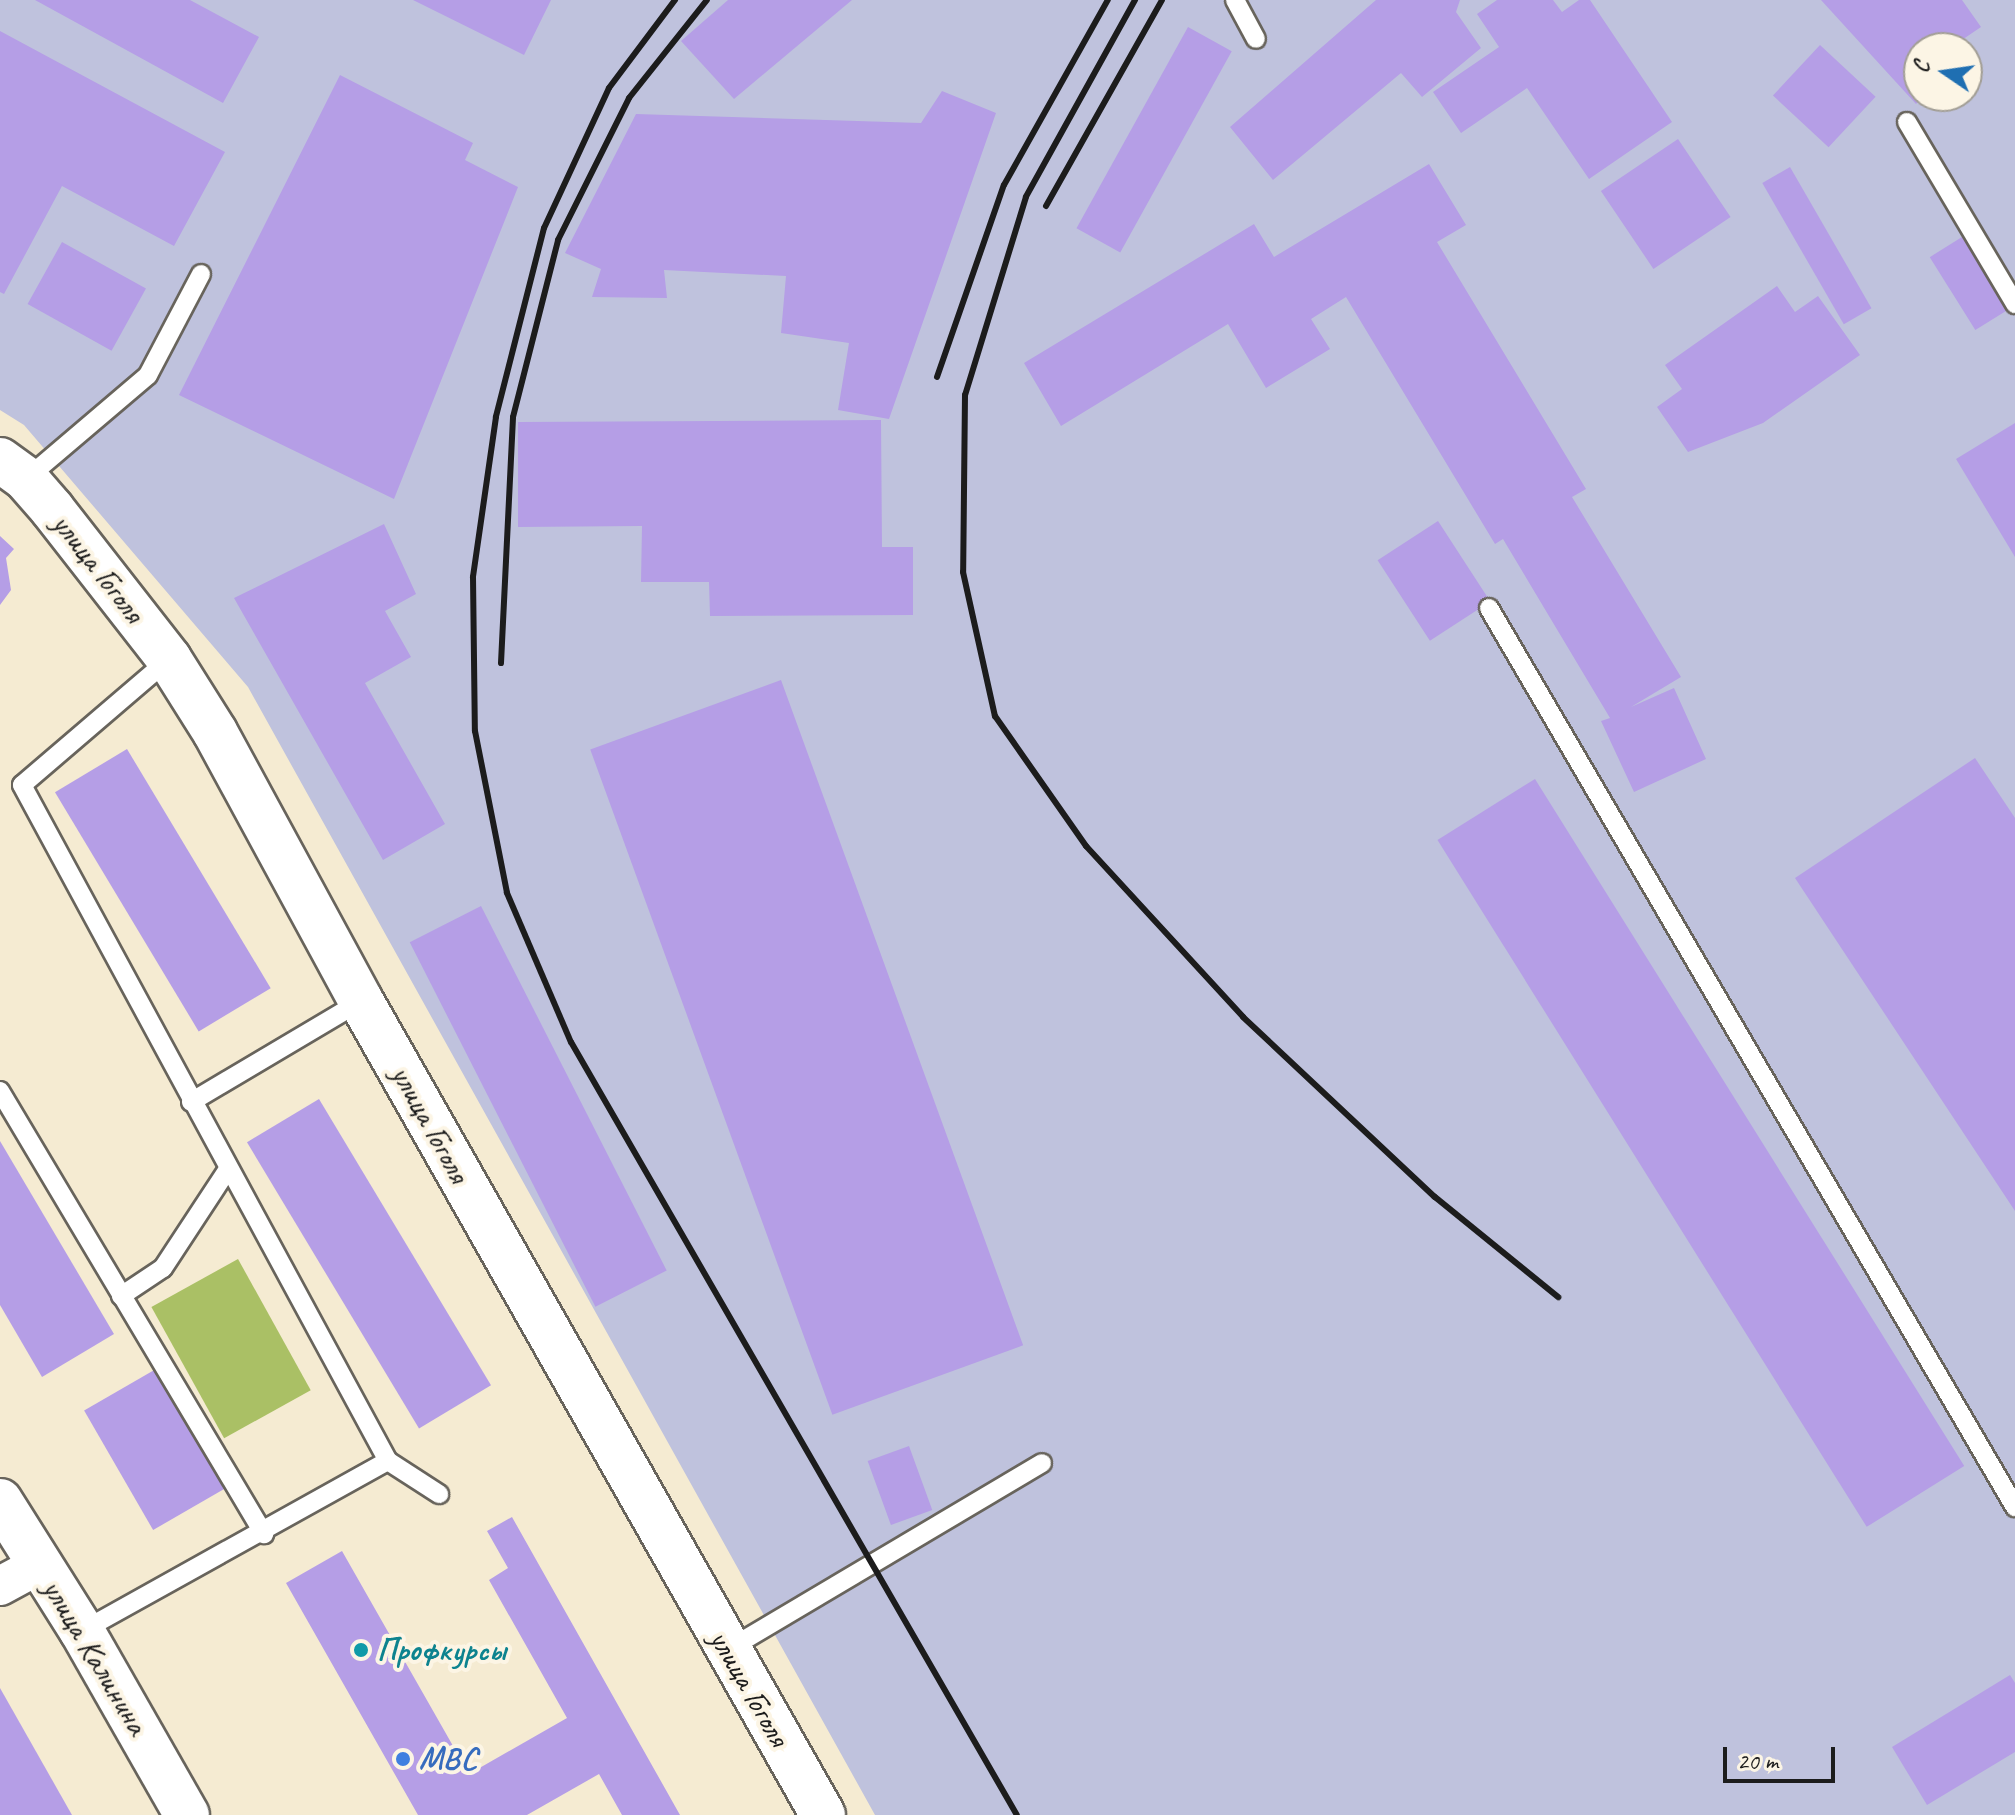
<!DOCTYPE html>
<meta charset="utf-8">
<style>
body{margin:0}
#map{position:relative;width:2015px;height:1815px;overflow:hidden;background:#f5ebd2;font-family:Caveat,sans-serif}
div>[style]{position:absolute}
.industrial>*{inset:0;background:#bfc2dd}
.green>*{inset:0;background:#aac065;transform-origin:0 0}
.building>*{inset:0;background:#b59ee6;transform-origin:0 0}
.roads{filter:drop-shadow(2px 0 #68645c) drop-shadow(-2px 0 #68645c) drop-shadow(0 2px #68645c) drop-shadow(0 -2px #68645c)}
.lane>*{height:18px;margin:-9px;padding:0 9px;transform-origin:9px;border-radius:9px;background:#fff}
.street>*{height:38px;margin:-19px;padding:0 19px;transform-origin:19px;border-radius:19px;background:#fff}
.secondary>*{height:44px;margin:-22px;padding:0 22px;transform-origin:22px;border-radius:22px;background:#fff}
.primary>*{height:44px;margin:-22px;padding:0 22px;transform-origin:22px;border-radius:22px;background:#fff}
.rail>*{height:6px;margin:-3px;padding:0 3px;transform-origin:3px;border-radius:3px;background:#1c1c1c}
.dots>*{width:22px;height:22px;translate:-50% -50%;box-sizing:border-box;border:4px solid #fcf5e5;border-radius:50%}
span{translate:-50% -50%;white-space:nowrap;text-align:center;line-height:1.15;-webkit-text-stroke:8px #fcf5e5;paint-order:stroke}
.street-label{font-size:32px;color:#1c1c1c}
.culture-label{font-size:32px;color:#0d838f;font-weight:700}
.left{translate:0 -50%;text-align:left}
.shop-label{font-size:32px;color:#366cbe;font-weight:700}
.north{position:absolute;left:1903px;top:32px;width:80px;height:80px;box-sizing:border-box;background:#fcf5e5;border:2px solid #a29e95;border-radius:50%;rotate:283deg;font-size:22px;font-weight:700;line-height:32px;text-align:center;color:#1c1c1c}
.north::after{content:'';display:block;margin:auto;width:28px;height:36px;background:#1f6fb2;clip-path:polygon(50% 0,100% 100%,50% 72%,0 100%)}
.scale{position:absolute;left:1723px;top:1747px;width:112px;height:36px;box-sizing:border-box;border:4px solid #1c1c1c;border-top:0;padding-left:10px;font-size:24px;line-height:28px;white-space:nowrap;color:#1c1c1c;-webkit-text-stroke:6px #fcf5e5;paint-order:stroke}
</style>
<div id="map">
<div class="industrial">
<div style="clip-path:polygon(evenodd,0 0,2015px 0,2015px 1815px,875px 1815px,248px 687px,24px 425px,0 410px,0 0,1919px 48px,1967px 48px,1967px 96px,1919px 96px,1919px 48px)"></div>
</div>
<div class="green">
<div style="left:238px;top:1259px;width:150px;height:99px;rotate:61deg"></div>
</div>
<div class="building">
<div style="clip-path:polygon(35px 0,190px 0,259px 37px,223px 103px)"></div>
<div style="clip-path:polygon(413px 0,551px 0,524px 55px)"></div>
<div style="clip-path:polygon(728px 0,852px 0,734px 99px,681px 41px)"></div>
<div style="clip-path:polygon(1376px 0,1460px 0,1456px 12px,1481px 48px,1422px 97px,1401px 73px,1273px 180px,1230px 127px)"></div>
<div style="clip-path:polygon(1497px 0,1553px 0,1562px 12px,1579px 0,1590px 0,1672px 122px,1589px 179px,1527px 88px,1461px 133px,1433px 92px,1499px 47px,1477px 14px)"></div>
<div style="clip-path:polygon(1821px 0,1962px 0,1981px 27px,1950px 48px,1919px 48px,1919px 96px,1924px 96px,1916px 104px)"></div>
<div style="left:1188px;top:27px;width:50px;height:230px;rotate:29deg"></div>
<div style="clip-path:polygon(0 31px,225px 152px,174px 246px,62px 186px,4px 294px,0 292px)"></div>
<div style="left:1820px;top:45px;width:76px;height:69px;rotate:43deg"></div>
<div style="clip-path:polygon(340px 75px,473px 143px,465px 160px,518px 187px,394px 499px,179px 395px)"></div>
<div style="clip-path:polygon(942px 91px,996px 113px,889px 419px,838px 410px,849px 343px,781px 333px,786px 276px,664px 270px,667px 298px,592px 297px,601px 269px,565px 253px,636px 114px,921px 123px)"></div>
<div style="left:1678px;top:139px;width:94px;height:93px;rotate:56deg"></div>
<div style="clip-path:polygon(1429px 164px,1466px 225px,1437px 242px,1586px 489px,1572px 497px,1681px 677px,1631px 707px,1674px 688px,1706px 759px,1634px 792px,1601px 721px,1610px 718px,1503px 539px,1495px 544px,1346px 297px,1311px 319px,1330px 349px,1266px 388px,1228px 324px,1061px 426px,1024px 363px,1254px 224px,1274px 257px)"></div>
<div style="left:1790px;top:167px;width:163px;height:32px;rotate:60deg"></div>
<div style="left:1962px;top:237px;width:86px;height:38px;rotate:58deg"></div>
<div style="left:62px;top:242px;width:96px;height:71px;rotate:29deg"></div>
<div style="clip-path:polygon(1777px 286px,1795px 312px,1818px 296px,1860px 355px,1763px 423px,1688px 452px,1657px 407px,1682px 389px,1665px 365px)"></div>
<div style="clip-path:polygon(881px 420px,882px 547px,913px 547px,913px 615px,710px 616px,709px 582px,641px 582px,642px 526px,518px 527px,518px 422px)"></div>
<div style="clip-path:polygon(2015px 423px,2015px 557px,1956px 459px)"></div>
<div style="left:1438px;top:521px;width:96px;height:72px;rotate:57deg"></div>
<div style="clip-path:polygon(384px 524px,416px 594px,385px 611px,411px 657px,365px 683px,445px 824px,383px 860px,234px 598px)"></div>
<div style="clip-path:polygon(0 536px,14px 549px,6px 558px,11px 590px,0 605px)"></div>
<div style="left:781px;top:680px;width:708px;height:203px;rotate:70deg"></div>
<div style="left:127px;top:749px;width:279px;height:84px;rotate:59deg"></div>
<div style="clip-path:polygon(1975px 758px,2015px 818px,2015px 1211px,1795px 878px)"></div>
<div style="left:1535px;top:779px;width:810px;height:115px;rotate:58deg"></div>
<div style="left:481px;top:906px;width:409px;height:80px;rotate:63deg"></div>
<div style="left:319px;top:1099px;width:334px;height:84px;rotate:59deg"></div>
<div style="clip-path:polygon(0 1141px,114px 1334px,42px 1377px,0 1305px)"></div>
<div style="left:156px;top:1369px;width:138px;height:83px;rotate:60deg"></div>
<div style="left:909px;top:1446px;width:68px;height:44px;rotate:70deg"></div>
<div style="clip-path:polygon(512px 1517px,680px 1815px,622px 1815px,599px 1774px,527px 1815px,418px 1815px,286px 1583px,342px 1551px,469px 1774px,567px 1718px,489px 1580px,508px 1568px,487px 1531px)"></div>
<div style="clip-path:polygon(2010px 1675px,2015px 1683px,2015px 1752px,1927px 1805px,1892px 1747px)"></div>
<div style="clip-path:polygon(0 1688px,72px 1815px,0 1815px)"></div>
</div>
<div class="roads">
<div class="lane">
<div style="left:1235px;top:0;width:44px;rotate:61.7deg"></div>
<div style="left:1907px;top:122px;width:212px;rotate:59.3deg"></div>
<div style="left:26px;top:479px;width:160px;rotate:-40.4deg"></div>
<div style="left:148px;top:375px;width:114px;rotate:-62.3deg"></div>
<div style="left:1489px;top:608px;width:1042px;rotate:59.67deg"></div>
<div style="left:168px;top:660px;width:192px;rotate:139.4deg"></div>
<div style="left:22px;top:785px;width:769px;rotate:61.57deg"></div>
<div style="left:0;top:1091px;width:516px;rotate:59.21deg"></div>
<div style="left:191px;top:1102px;width:198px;rotate:-30.7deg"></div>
<div style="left:121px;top:1296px;width:50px;rotate:-33.7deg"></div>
<div style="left:163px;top:1268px;width:118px;rotate:-56.7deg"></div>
<div style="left:82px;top:1631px;width:350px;rotate:-29.1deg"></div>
<div style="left:388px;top:1461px;width:61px;rotate:32.9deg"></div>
<div style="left:729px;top:1649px;width:364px;rotate:-30.7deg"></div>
</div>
<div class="street">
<div style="left:0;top:1586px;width:44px;rotate:-28.3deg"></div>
</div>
<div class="secondary">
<div style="left:0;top:460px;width:32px;rotate:36deg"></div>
<div style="left:26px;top:479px;width:40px;rotate:49deg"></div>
<div style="left:52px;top:509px;width:190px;rotate:52deg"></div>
<div style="left:169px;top:659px;width:86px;rotate:57.8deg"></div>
<div style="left:215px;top:732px;width:306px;rotate:61.5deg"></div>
<div style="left:361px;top:1001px;width:936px;rotate:60.42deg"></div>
</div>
<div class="primary">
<div style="left:0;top:1501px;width:154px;rotate:57.8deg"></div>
<div style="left:82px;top:1631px;width:212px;rotate:60.3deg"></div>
</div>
</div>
<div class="rail">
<div style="left:675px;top:0;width:110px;rotate:126.9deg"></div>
<div style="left:609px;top:88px;width:154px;rotate:114.9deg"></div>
<div style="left:544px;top:228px;width:195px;rotate:104.3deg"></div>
<div style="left:496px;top:417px;width:162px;rotate:98.2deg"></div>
<div style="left:473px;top:577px;width:154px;rotate:89.3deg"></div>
<div style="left:475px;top:731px;width:165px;rotate:78.8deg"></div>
<div style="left:507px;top:893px;width:162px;rotate:66.8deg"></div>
<div style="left:571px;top:1042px;width:892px;rotate:60.02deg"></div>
<div style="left:1135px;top:0;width:225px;rotate:119deg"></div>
<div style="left:1026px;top:197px;width:207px;rotate:107.1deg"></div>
<div style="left:965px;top:395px;width:177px;rotate:90.6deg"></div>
<div style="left:963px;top:572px;width:148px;rotate:77.5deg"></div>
<div style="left:995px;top:716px;width:159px;rotate:55deg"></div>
<div style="left:1086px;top:846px;width:232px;rotate:47.4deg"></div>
<div style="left:1243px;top:1017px;width:263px;rotate:43.2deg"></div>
<div style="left:1435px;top:1197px;width:159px;rotate:39.1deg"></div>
<div style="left:1046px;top:206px;width:236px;rotate:-60.6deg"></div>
<div style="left:937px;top:377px;width:203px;rotate:-70.8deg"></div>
<div style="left:1004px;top:185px;width:212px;rotate:-60.7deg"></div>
<div style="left:501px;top:663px;width:246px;rotate:-87.2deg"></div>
<div style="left:513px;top:417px;width:183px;rotate:-75.7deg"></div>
<div style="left:558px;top:240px;width:159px;rotate:-63.4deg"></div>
<div style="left:629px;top:98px;width:125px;rotate:-51.5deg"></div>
</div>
<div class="dots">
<div style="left:361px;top:1650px;background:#0f9aa8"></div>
<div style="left:403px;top:1759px;background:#3f7fe0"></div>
</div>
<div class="street-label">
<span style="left:98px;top:568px;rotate:52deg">улица Гоголя</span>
<span style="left:430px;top:1124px;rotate:61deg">улица Гоголя</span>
<span style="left:95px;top:1657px;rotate:59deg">улица Калинина</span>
<span style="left:749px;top:1688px;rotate:60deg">улица Гоголя</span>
</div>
<div class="culture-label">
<span class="left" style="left:377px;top:1650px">Профкурсы</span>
</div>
<div class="shop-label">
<span class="left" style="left:419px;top:1759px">МВС</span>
</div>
<div class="north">С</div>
<div class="scale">20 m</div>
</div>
